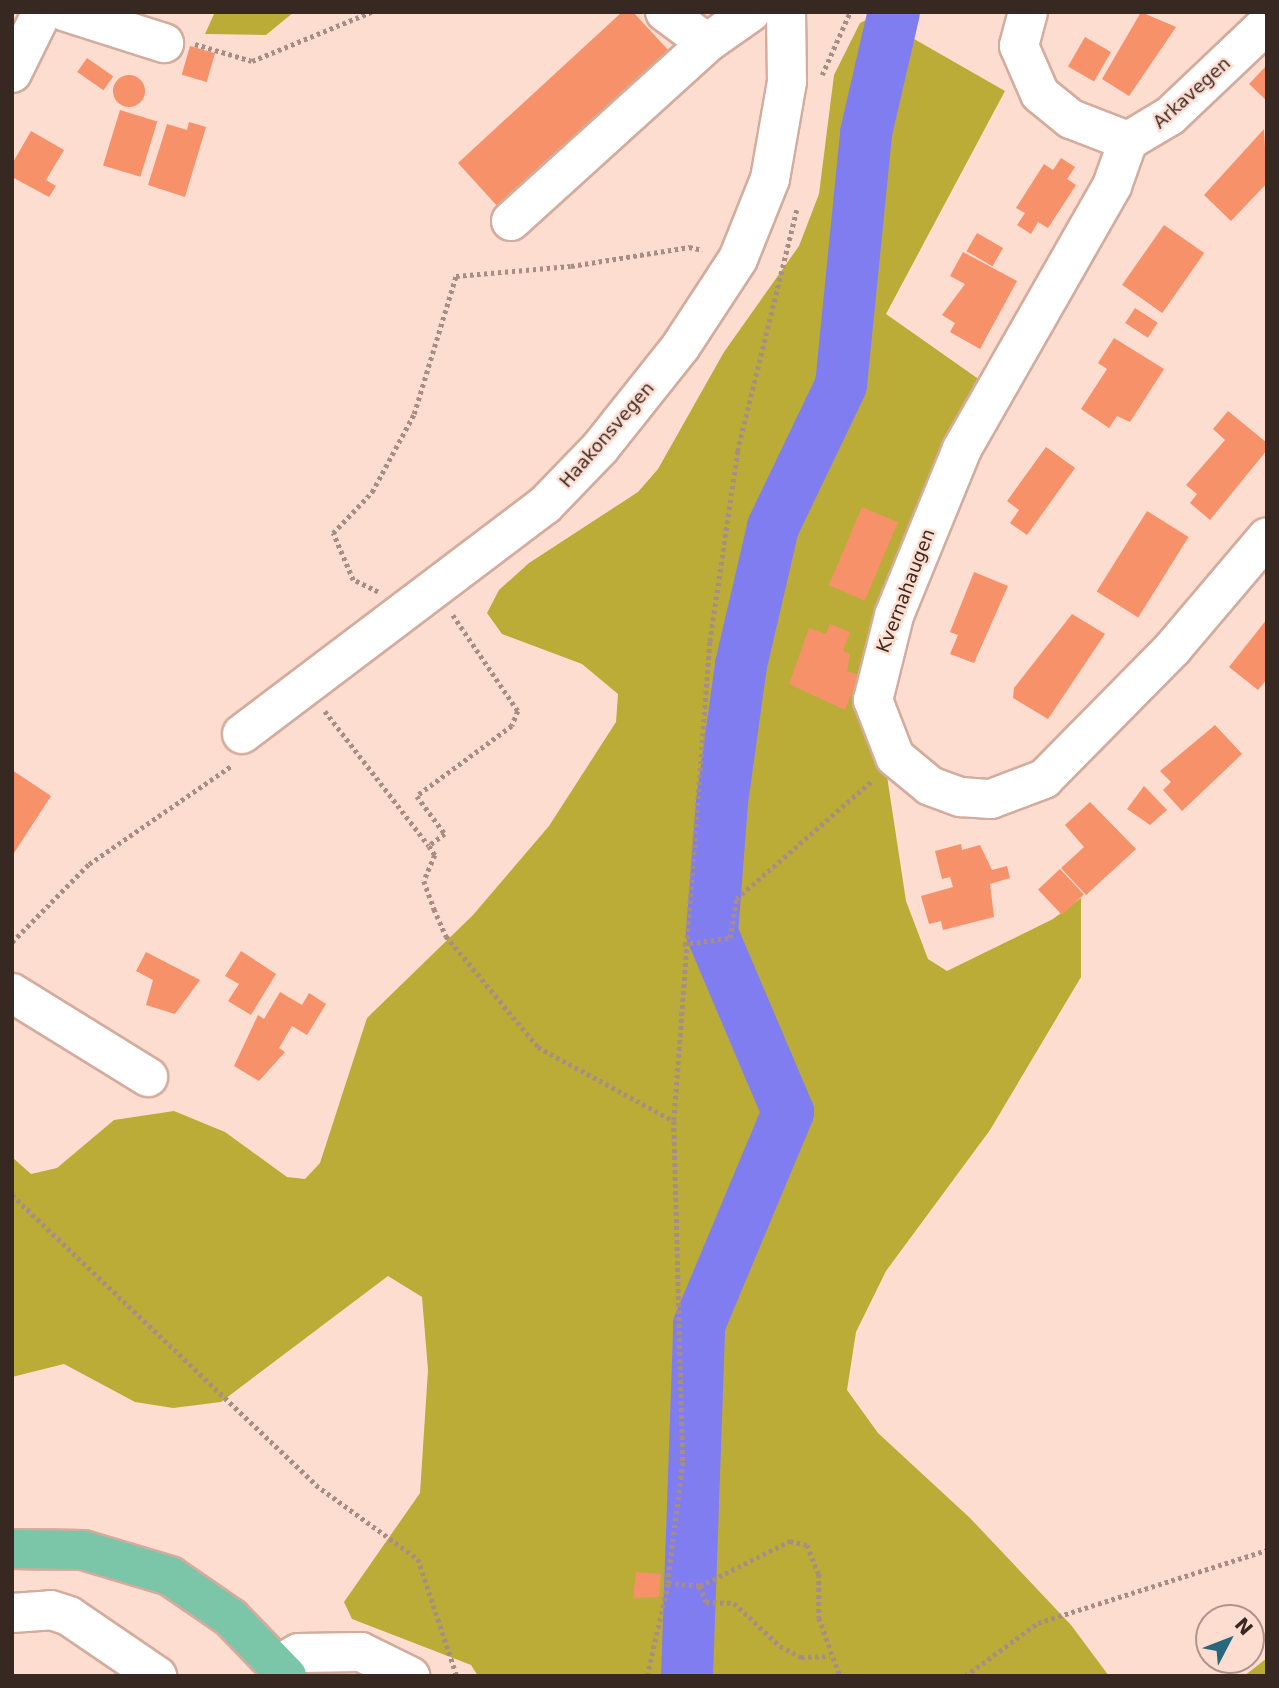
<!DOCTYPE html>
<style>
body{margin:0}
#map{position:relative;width:1279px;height:1688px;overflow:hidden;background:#feddd1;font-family:"DejaVu Sans",sans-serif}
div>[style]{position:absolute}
.forest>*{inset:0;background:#bbac38}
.river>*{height:52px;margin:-26px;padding:0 26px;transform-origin:26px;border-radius:26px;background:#807df0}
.building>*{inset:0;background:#f6916a;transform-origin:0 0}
.round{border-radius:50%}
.path>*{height:4.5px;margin-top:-2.25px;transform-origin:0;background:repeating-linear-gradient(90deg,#a78e84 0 3.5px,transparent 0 7px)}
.roads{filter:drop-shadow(2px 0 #d3ac9d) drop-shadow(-2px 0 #d3ac9d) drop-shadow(0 2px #d3ac9d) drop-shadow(0 -2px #d3ac9d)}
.minor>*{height:38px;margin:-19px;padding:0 19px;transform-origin:19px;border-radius:19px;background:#fff}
.major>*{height:38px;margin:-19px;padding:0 19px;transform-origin:19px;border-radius:19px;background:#7bc5a9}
span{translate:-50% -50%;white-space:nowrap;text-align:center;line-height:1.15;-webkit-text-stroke:5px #feddd1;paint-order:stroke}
.street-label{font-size:18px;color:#372822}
.frame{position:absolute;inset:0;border:14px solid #372822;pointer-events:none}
.north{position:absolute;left:1195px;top:1604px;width:70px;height:70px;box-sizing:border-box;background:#feddd1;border:2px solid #ae958b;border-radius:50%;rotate:48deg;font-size:19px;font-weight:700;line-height:28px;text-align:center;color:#372822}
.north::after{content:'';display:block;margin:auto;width:24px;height:32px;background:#27687c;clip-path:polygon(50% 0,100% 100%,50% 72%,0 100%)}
</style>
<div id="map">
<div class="forest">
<div style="clip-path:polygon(215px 12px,294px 12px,266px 35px,205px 34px)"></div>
<div style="clip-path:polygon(874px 16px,1005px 91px,886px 314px,987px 385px,911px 535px,885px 763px,906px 901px,928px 959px,947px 971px,1053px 919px,1081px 898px,1081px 977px,990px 1130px,886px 1271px,856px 1332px,847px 1390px,878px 1433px,970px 1518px,1071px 1625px,1109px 1676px,478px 1676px,471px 1665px,352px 1619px,344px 1602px,420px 1493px,428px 1370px,422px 1297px,388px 1276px,221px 1402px,173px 1408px,135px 1402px,64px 1364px,12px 1377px,12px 1157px,31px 1174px,57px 1168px,114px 1120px,174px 1111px,225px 1132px,287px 1177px,305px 1179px,320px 1163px,367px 1018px,473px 915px,549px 826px,616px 722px,618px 694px,582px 664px,502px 634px,487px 613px,499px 590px,529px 563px,638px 492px,658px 469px,724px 352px,799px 246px,819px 194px,834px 75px,860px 23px)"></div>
<div style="clip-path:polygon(1267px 1658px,1267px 1676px,1244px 1676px)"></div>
</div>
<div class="river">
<div style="left:687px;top:1676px;width:351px;rotate:-88deg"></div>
<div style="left:699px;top:1325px;width:231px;rotate:-67.3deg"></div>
<div style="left:788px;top:1112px;width:194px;rotate:-113deg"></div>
<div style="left:712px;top:933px;width:131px;rotate:-85.6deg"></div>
<div style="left:722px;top:802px;width:138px;rotate:-82.1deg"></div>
<div style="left:741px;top:665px;width:142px;rotate:-76.9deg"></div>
<div style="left:773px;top:527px;width:157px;rotate:-64.4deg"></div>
<div style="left:841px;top:385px;width:253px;rotate:-84.3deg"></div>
<div style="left:866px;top:133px;width:124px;rotate:-77deg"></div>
</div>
<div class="building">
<div style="clip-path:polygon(622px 12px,633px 12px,669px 51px,499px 208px,458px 163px)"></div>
<div style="clip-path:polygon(1141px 12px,1176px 27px,1129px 96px,1102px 79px)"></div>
<div style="left:1085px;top:37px;width:30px;height:34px;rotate:30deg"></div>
<div style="left:190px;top:46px;width:26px;height:30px;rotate:16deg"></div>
<div style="left:87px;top:58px;width:32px;height:17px;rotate:35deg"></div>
<div style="clip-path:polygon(1267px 65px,1267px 101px,1249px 84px)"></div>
<div class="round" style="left:113px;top:75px;width:32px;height:32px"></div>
<div style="left:120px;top:110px;width:39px;height:58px;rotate:17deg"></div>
<div style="clip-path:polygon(189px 122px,206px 127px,185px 197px,148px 185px,167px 124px,187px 130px)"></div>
<div style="clip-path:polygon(1264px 129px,1267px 183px,1231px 221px,1204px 195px)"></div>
<div style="clip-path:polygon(31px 131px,64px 150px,46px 180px,56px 186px,49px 197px,12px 177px,12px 164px)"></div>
<div style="clip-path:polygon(1061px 158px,1075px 167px,1067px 179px,1076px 185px,1048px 228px,1038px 222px,1031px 234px,1017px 225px,1025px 213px,1016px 208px,1044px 164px,1053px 170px)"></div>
<div style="left:1164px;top:225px;width:49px;height:73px;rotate:35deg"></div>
<div style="left:977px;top:233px;width:30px;height:21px;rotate:30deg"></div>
<div style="clip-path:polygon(963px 252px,1017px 281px,980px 349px,950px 332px,955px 323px,942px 315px,965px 284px,950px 276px)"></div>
<div style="left:1135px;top:308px;width:27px;height:18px;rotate:33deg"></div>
<div style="clip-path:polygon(1114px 338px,1164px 369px,1130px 422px,1117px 416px,1109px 428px,1081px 409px,1107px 369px,1098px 363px)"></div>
<div style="clip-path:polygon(1228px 411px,1267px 443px,1267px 450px,1210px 520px,1190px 503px,1197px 494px,1186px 485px,1225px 440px,1213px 429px)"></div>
<div style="clip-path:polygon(1046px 447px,1075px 468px,1027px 535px,1010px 523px,1019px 510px,1007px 501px)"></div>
<div style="left:862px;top:507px;width:39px;height:85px;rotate:23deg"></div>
<div style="left:1147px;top:511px;width:49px;height:95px;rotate:32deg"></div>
<div style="clip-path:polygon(974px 572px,1008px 586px,974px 663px,950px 654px,958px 635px,950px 632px)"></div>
<div style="clip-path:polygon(1072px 614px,1105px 634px,1048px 719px,1013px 698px,1014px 688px)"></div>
<div style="clip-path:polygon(1267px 619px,1267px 679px,1258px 690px,1229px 667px)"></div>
<div style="clip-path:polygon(830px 624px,850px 632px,843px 651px,850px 654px,847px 671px,859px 675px,845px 710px,789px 684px,809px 628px,826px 634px)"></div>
<div style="clip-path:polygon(1215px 725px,1242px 754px,1182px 811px,1163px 790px,1171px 782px,1160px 771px)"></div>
<div style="clip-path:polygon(12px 770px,51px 796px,12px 856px)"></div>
<div style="clip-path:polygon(1144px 786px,1167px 810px,1150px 825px,1127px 809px)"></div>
<div style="clip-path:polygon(1090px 802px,1136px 849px,1086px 895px,1061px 868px,1084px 847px,1065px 825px)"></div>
<div style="clip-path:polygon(961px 844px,962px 850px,980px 845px,992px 870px,1007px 866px,1010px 878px,990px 884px,994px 917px,943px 930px,941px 921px,929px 924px,921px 896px,953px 887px,950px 877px,942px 879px,935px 851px)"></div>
<div style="left:1060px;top:869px;width:35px;height:30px;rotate:47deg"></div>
<div style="clip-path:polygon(241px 951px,276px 974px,251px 1015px,228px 1001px,239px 984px,225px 976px)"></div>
<div style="clip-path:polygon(146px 952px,200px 980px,175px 1014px,146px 1005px,153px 980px,136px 971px)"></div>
<div style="clip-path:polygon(280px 992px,302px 1005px,309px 993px,326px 1004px,307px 1035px,292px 1026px,279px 1048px,285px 1052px,259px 1081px,234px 1066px,258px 1015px,264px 1019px)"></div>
<div style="clip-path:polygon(636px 1572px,661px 1574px,659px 1597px,633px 1598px)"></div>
</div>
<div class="path">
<div style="left:195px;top:44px;width:59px;rotate:16.6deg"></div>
<div style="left:252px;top:61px;width:129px;rotate:-22.4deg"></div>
<div style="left:822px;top:75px;width:69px;rotate:-66deg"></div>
<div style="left:797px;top:210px;width:248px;rotate:103.8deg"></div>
<div style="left:738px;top:451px;width:193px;rotate:98.3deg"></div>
<div style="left:710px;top:642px;width:480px;rotate:94.3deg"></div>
<div style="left:674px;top:1121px;width:341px;rotate:88.5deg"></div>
<div style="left:683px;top:1462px;width:122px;rotate:97.1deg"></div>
<div style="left:668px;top:1583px;width:32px;rotate:5deg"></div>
<div style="left:700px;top:1586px;width:101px;rotate:-26.6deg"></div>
<div style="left:790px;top:1541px;width:17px;rotate:13deg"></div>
<div style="left:807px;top:1545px;width:31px;rotate:68deg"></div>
<div style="left:819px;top:1574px;width:44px;rotate:90deg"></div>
<div style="left:819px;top:1618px;width:62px;rotate:70.1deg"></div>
<div style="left:378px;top:592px;width:28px;rotate:-154deg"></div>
<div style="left:353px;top:580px;width:51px;rotate:-113.1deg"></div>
<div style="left:333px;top:533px;width:57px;rotate:-46.4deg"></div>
<div style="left:372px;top:492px;width:89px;rotate:-61.7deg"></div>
<div style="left:414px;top:414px;width:144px;rotate:-73.1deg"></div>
<div style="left:456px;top:276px;width:115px;rotate:-5deg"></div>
<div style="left:571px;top:266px;width:120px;rotate:-9.1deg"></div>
<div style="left:689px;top:247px;width:14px;rotate:12deg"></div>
<div style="left:453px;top:615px;width:116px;rotate:55.9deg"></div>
<div style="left:518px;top:711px;width:16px;rotate:112deg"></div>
<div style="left:512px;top:726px;width:118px;rotate:143.6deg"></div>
<div style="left:417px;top:796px;width:47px;rotate:53.6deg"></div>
<div style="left:445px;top:834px;width:20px;rotate:143deg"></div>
<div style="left:429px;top:846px;width:11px;rotate:56deg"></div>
<div style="left:435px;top:855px;width:28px;rotate:113deg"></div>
<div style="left:424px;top:881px;width:30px;rotate:70deg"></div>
<div style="left:434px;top:909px;width:30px;rotate:66deg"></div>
<div style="left:446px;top:936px;width:144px;rotate:50.3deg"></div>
<div style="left:538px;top:1047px;width:155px;rotate:28.6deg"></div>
<div style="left:325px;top:711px;width:170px;rotate:52.4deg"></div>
<div style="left:12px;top:942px;width:110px;rotate:-45.4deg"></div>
<div style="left:89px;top:864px;width:173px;rotate:-34.6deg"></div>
<div style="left:683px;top:944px;width:47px;rotate:-7.3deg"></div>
<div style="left:730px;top:938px;width:39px;rotate:-81deg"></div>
<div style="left:736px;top:899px;width:181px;rotate:-41deg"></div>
<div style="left:12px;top:1195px;width:420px;rotate:43.6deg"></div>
<div style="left:316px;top:1485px;width:126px;rotate:36deg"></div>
<div style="left:418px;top:1559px;width:123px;rotate:71.6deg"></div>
<div style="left:700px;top:1586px;width:17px;rotate:69deg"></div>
<div style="left:706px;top:1602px;width:28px;rotate:2deg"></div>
<div style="left:734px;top:1603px;width:63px;rotate:43.1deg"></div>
<div style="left:780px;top:1646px;width:24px;rotate:28deg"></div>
<div style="left:801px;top:1657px;width:29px;rotate:-2deg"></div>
<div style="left:647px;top:1676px;width:95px;rotate:-77.3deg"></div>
<div style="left:965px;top:1676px;width:90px;rotate:-36deg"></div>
<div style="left:1038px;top:1623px;width:240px;rotate:-17.7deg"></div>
</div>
<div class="roads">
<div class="minor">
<div style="left:66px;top:12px;width:103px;rotate:17.6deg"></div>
<div style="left:665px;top:12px;width:52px;rotate:36.4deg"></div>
<div style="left:1028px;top:12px;width:35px;rotate:105deg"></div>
<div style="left:1019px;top:46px;width:52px;rotate:66.4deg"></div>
<div style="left:1040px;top:94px;width:40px;rotate:39deg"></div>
<div style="left:1071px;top:119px;width:61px;rotate:21.1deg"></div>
<div style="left:1128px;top:141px;width:49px;rotate:-30.8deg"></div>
<div style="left:1170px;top:116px;width:134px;rotate:-43.5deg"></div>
<div style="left:12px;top:73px;width:68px;rotate:-63.8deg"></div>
<div style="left:1128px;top:141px;width:48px;rotate:109.6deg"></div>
<div style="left:1112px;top:186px;width:303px;rotate:119.7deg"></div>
<div style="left:962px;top:449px;width:180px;rotate:112.2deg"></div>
<div style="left:894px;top:616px;width:87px;rotate:104deg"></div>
<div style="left:873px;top:700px;width:61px;rotate:68.9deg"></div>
<div style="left:895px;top:757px;width:45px;rotate:39.6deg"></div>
<div style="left:930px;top:786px;width:33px;rotate:20deg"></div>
<div style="left:961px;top:797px;width:30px;rotate:4deg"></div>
<div style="left:991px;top:799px;width:57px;rotate:-20.7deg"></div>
<div style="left:1044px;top:779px;width:184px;rotate:-45.4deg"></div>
<div style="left:1173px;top:648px;width:145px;rotate:-49.7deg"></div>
<div style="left:511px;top:221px;width:265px;rotate:-42.2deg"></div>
<div style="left:707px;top:43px;width:54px;rotate:-35.2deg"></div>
<div style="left:242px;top:734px;width:380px;rotate:-37.1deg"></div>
<div style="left:545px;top:505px;width:79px;rotate:-46deg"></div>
<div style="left:600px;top:448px;width:130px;rotate:-51.5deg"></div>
<div style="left:681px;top:346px;width:104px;rotate:-56.8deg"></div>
<div style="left:738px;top:259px;width:86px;rotate:-68.2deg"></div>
<div style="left:770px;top:179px;width:98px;rotate:-80.1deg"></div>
<div style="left:787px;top:82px;width:70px;rotate:-90.8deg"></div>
<div style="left:12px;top:993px;width:160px;rotate:31.7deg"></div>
<div style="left:12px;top:1613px;width:39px;rotate:-4deg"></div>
<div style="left:51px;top:1610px;width:19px;rotate:18deg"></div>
<div style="left:69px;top:1616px;width:107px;rotate:34.3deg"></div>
<div style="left:278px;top:1665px;width:24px;rotate:-30deg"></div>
<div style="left:299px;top:1653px;width:62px;rotate:-0.9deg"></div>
<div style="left:361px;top:1652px;width:55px;rotate:26.1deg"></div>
</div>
<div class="major">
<div style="left:12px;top:1549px;width:71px;rotate:0.8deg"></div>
<div style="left:83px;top:1550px;width:91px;rotate:16.6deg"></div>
<div style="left:170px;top:1576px;width:74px;rotate:34.5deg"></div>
<div style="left:231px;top:1618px;width:81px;rotate:46deg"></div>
</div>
</div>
<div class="street-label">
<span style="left:1192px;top:93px;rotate:-42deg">Arkavegen</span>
<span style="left:607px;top:435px;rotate:-49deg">Haakonsvegen</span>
<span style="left:906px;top:591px;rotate:-69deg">Kvernahaugen</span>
</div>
<div class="frame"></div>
<div class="north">N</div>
</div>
